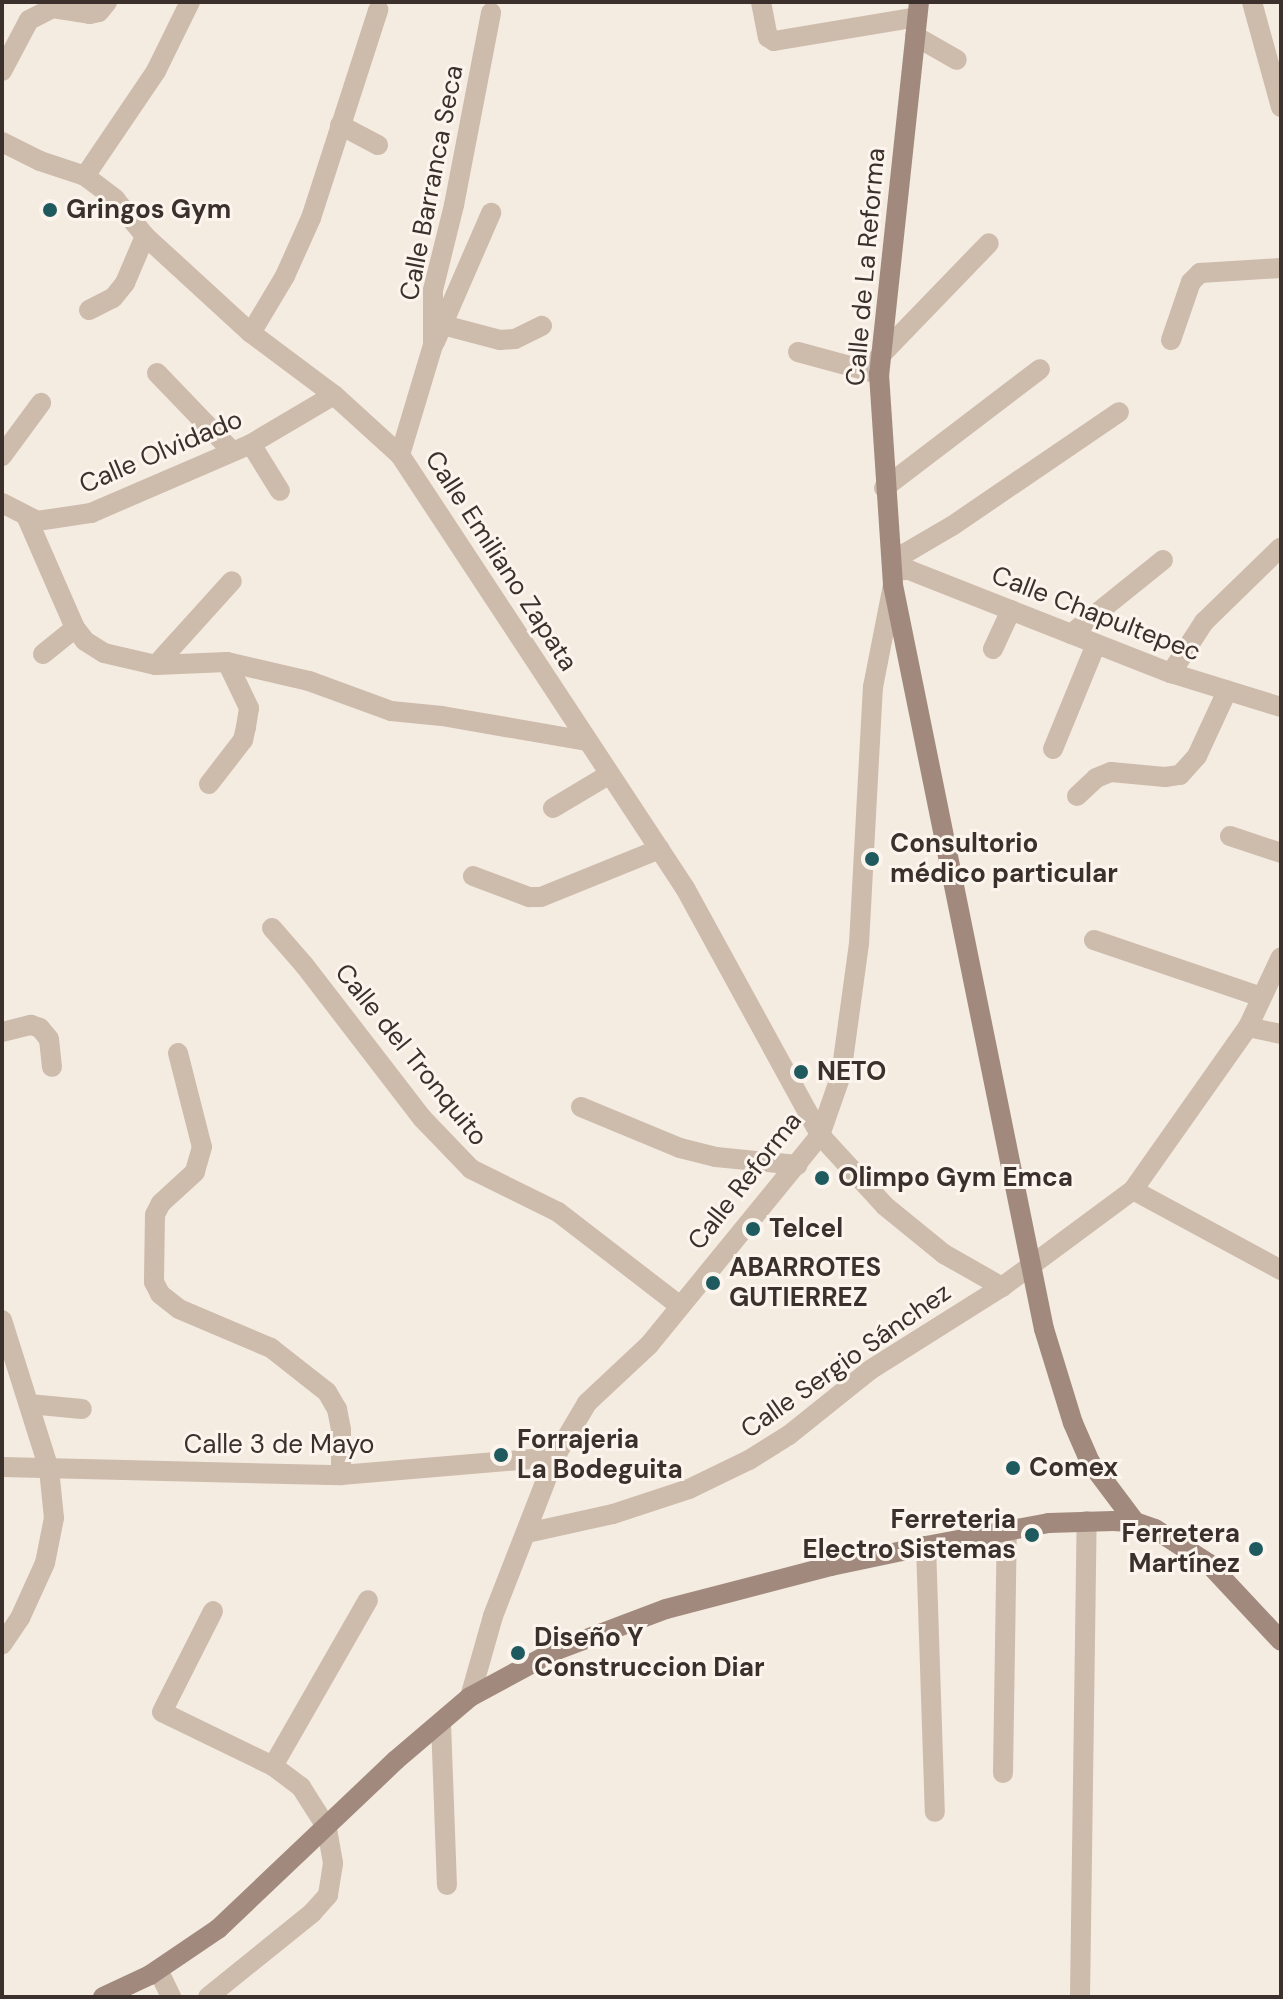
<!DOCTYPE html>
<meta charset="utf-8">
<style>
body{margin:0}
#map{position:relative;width:1283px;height:1999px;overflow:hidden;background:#f4ebe1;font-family:"DM Sans",sans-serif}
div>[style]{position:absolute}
.street>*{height:20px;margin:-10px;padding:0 10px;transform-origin:10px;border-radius:10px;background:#cdbbac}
.secondary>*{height:20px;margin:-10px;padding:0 10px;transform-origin:10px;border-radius:10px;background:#a18a7d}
.dots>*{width:22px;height:22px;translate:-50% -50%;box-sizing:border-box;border:4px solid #fbf5ee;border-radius:50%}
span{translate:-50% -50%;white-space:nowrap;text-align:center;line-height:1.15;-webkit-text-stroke:6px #fbf5ee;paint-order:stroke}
.street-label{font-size:26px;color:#3b302b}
.poi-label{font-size:26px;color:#3b302b;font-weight:700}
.left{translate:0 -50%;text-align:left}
.right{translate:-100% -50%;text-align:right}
.frame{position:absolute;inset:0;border:4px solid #3b302b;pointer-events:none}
</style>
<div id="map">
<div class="street">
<div style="left:761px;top:2px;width:36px;rotate:79deg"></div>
<div style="left:768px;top:37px;width:7px;rotate:34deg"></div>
<div style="left:774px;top:41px;width:145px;rotate:-9.5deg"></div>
<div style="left:1252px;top:2px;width:109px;rotate:74.6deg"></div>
<div style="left:915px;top:36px;width:48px;rotate:29.7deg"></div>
<div style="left:2px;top:71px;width:58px;rotate:-62.1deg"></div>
<div style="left:29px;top:20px;width:27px;rotate:-27deg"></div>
<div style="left:53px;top:8px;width:37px;rotate:9deg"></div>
<div style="left:90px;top:14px;width:9px;rotate:-13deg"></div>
<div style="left:99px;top:12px;width:13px;rotate:-51deg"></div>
<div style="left:340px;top:125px;width:43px;rotate:27.8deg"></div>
<div style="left:2px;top:142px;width:42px;rotate:26.6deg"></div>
<div style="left:40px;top:161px;width:47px;rotate:18.4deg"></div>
<div style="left:85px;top:176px;width:38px;rotate:37deg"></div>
<div style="left:115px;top:199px;width:48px;rotate:51deg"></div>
<div style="left:145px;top:236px;width:144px;rotate:42.5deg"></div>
<div style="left:251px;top:333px;width:104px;rotate:36.8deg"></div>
<div style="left:334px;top:395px;width:89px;rotate:42.3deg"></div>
<div style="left:400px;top:455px;width:518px;rotate:56.65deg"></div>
<div style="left:685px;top:888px;width:281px;rotate:61.3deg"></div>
<div style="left:820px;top:1135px;width:96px;rotate:47.5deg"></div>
<div style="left:885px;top:1206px;width:76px;rotate:39.1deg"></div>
<div style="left:944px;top:1254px;width:67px;rotate:29.6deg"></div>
<div style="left:85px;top:176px;width:127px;rotate:-55.9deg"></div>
<div style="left:156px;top:71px;width:77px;rotate:-63.8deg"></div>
<div style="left:89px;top:310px;width:27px;rotate:-27deg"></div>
<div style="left:113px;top:298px;width:19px;rotate:-51deg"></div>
<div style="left:125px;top:283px;width:51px;rotate:-66.9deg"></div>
<div style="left:443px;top:325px;width:59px;rotate:14.7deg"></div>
<div style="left:500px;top:340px;width:15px;rotate:-4deg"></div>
<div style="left:515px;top:339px;width:30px;rotate:-26deg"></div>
<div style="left:251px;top:333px;width:66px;rotate:-59.2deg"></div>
<div style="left:285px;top:276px;width:64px;rotate:-65.9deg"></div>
<div style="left:311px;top:218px;width:219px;rotate:-72.1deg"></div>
<div style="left:1171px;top:340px;width:61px;rotate:-71deg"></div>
<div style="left:1191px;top:282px;width:13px;rotate:-45deg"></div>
<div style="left:1200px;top:273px;width:81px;rotate:-3.5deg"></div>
<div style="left:435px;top:342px;width:141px;rotate:-66.5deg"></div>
<div style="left:798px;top:352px;width:84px;rotate:15.2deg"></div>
<div style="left:879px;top:357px;width:158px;rotate:-46deg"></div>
<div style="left:157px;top:373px;width:108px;rotate:46.1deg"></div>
<div style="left:251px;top:444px;width:55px;rotate:58.3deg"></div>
<div style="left:400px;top:455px;width:115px;rotate:-73.3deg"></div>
<div style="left:433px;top:345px;width:55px;rotate:-90deg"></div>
<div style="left:433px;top:290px;width:88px;rotate:-76.1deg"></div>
<div style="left:454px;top:205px;width:196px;rotate:-79.1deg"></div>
<div style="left:2px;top:456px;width:66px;rotate:-53.7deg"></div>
<div style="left:884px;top:488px;width:196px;rotate:-37.3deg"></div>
<div style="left:2px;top:503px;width:39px;rotate:27deg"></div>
<div style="left:37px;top:521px;width:55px;rotate:-8.4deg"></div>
<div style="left:91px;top:513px;width:174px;rotate:-23.3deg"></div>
<div style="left:251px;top:444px;width:96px;rotate:-30.6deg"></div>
<div style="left:27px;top:518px;width:120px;rotate:66.4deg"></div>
<div style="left:75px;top:628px;width:16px;rotate:52deg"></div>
<div style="left:85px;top:641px;width:22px;rotate:32deg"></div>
<div style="left:104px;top:653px;width:53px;rotate:13deg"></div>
<div style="left:156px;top:665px;width:71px;rotate:-2.4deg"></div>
<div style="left:227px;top:662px;width:84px;rotate:13deg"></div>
<div style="left:309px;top:681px;width:87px;rotate:20.1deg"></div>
<div style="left:391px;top:711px;width:51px;rotate:5.6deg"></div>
<div style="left:442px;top:716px;width:147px;rotate:9.8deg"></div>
<div style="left:892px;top:561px;width:69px;rotate:-30.3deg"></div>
<div style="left:952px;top:526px;width:202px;rotate:-34.3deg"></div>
<div style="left:893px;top:571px;width:16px;rotate:-4deg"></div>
<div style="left:909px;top:570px;width:282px;rotate:21.5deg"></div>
<div style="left:1171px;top:673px;width:115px;rotate:17.2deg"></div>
<div style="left:1071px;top:634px;width:118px;rotate:-38.8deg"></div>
<div style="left:993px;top:649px;width:43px;rotate:-65.2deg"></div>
<div style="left:43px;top:654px;width:41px;rotate:-39.1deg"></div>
<div style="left:156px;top:665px;width:113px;rotate:-47.9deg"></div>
<div style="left:1171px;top:673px;width:61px;rotate:-57.1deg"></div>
<div style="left:1204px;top:622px;width:107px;rotate:-44.2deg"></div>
<div style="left:1053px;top:749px;width:113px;rotate:-67.7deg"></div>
<div style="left:209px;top:784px;width:56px;rotate:-52.3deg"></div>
<div style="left:243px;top:740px;width:13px;rotate:-77deg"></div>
<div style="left:246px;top:727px;width:19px;rotate:-81deg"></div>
<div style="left:249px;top:708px;width:51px;rotate:-115.6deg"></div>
<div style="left:1077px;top:796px;width:26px;rotate:-43deg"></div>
<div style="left:1096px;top:778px;width:16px;rotate:-22deg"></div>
<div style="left:1111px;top:772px;width:54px;rotate:5.3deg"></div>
<div style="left:1165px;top:777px;width:15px;rotate:-8deg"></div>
<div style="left:1180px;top:775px;width:25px;rotate:-48deg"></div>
<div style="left:1197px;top:756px;width:72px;rotate:-65.2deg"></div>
<div style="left:553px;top:808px;width:66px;rotate:-30.8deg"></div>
<div style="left:1230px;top:836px;width:54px;rotate:18.4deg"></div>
<div style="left:473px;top:876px;width:60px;rotate:20.6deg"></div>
<div style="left:529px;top:897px;width:12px"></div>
<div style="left:541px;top:897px;width:128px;rotate:-22deg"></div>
<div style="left:272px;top:928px;width:50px;rotate:49deg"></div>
<div style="left:305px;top:966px;width:192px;rotate:52.4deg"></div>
<div style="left:422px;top:1118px;width:71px;rotate:46.1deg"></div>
<div style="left:471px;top:1169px;width:97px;rotate:26.3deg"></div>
<div style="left:558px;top:1212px;width:154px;rotate:37.6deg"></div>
<div style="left:1094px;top:940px;width:176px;rotate:18.8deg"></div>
<div style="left:1248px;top:1027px;width:34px;rotate:12deg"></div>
<div style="left:2px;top:1032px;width:30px;rotate:-14deg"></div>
<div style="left:31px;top:1025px;width:9px;rotate:18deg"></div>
<div style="left:40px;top:1028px;width:14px;rotate:51deg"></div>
<div style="left:49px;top:1039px;width:28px;rotate:84deg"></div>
<div style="left:178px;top:1053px;width:97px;rotate:75.7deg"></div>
<div style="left:202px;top:1147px;width:26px;rotate:106deg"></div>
<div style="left:195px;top:1172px;width:46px;rotate:137.6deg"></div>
<div style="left:161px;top:1203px;width:13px;rotate:117deg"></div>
<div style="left:155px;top:1215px;width:67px;rotate:90.9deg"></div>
<div style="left:154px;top:1282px;width:13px;rotate:63deg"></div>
<div style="left:160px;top:1294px;width:24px;rotate:38deg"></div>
<div style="left:179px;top:1309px;width:100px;rotate:23deg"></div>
<div style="left:271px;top:1348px;width:71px;rotate:38.2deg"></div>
<div style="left:327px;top:1392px;width:20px;rotate:60deg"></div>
<div style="left:337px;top:1409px;width:20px;rotate:79deg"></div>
<div style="left:341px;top:1429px;width:46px;rotate:90deg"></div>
<div style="left:581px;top:1107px;width:107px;rotate:22.5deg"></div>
<div style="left:680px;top:1148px;width:37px;rotate:14deg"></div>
<div style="left:716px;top:1157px;width:82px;rotate:5.6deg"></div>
<div style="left:1133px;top:1190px;width:168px;rotate:28.4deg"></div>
<div style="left:2px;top:1320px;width:156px;rotate:72.5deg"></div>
<div style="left:49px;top:1469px;width:49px;rotate:84.2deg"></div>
<div style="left:54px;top:1518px;width:46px;rotate:101.3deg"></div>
<div style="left:45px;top:1563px;width:60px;rotate:114.4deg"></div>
<div style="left:20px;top:1618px;width:32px;rotate:124deg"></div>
<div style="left:29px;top:1404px;width:53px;rotate:5.4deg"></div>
<div style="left:2px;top:1467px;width:339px;rotate:1.4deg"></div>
<div style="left:341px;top:1475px;width:215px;rotate:-4.8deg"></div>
<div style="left:527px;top:1533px;width:88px;rotate:-12.5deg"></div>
<div style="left:613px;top:1514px;width:80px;rotate:-18.2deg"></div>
<div style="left:689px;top:1489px;width:67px;rotate:-25.8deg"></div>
<div style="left:749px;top:1460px;width:47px;rotate:-32deg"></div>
<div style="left:789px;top:1435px;width:104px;rotate:-38.7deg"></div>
<div style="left:870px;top:1370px;width:156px;rotate:-32.2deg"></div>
<div style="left:1002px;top:1287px;width:163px;rotate:-36.5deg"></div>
<div style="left:1133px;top:1190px;width:199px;rotate:-54.8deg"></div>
<div style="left:1248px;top:1027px;width:77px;rotate:-64.8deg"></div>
<div style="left:926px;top:1546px;width:266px;rotate:88.1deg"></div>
<div style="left:470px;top:1697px;width:84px;rotate:-74.1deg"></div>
<div style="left:493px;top:1616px;width:171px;rotate:-68.7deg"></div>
<div style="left:555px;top:1457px;width:63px;rotate:-59.3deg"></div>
<div style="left:587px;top:1403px;width:85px;rotate:-43.1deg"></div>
<div style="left:649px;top:1345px;width:271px;rotate:-50.8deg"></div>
<div style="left:820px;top:1135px;width:64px;rotate:-70.7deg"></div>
<div style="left:841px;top:1075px;width:132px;rotate:-82.2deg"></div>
<div style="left:859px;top:944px;width:257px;rotate:-86.9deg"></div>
<div style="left:873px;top:687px;width:104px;rotate:-78.9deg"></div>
<div style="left:441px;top:1723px;width:162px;rotate:87.9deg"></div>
<div style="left:273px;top:1766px;width:191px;rotate:-60.2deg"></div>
<div style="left:1003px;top:1773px;width:242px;rotate:-89.1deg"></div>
<div style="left:158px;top:1970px;width:30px;rotate:64deg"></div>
<div style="left:208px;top:1997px;width:134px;rotate:-38.9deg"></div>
<div style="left:312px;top:1913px;width:24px;rotate:-48deg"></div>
<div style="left:328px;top:1895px;width:32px;rotate:-81deg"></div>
<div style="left:333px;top:1863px;width:36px;rotate:-100deg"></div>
<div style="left:327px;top:1828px;width:49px;rotate:-122.4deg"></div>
<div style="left:301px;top:1787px;width:35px;rotate:-143deg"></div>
<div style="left:273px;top:1766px;width:123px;rotate:-154.1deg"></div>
<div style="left:162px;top:1712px;width:113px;rotate:-63.2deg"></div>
<div style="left:1080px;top:1997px;width:476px;rotate:-89.2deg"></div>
</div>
<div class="secondary">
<div style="left:919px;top:2px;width:374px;rotate:96.1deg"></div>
<div style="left:879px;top:374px;width:211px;rotate:86.2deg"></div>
<div style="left:893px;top:585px;width:759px;rotate:78.53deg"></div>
<div style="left:1044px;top:1329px;width:98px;rotate:72.9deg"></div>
<div style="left:1073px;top:1423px;width:43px;rotate:66.4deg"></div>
<div style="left:1090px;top:1462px;width:75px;rotate:53.1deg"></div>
<div style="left:103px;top:1997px;width:52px;rotate:-25.1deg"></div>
<div style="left:150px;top:1975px;width:82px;rotate:-34.1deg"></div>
<div style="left:218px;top:1929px;width:245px;rotate:-43.5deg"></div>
<div style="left:396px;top:1760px;width:97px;rotate:-40.4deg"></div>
<div style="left:470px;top:1697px;width:99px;rotate:-28.4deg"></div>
<div style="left:557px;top:1650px;width:116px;rotate:-20.6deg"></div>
<div style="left:666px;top:1609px;width:171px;rotate:-14.6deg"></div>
<div style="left:831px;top:1566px;width:97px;rotate:-11.9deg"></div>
<div style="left:926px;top:1546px;width:125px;rotate:-10.6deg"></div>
<div style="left:1049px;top:1523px;width:64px;rotate:-1.8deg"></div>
<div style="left:1113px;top:1521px;width:22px;rotate:3deg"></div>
<div style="left:1135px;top:1522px;width:21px;rotate:19deg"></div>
<div style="left:1155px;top:1529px;width:64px;rotate:32.9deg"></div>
<div style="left:1209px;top:1564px;width:105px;rotate:46.9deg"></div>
</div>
<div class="dots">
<div style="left:50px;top:210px;background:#1f5a5e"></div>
<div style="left:872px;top:859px;background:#1f5a5e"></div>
<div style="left:801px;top:1072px;background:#1f5a5e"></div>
<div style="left:822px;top:1178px;background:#1f5a5e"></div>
<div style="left:753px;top:1229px;background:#1f5a5e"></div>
<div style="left:713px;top:1283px;background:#1f5a5e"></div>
<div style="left:501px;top:1455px;background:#1f5a5e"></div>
<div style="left:1013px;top:1468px;background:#1f5a5e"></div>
<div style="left:1032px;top:1535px;background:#1f5a5e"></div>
<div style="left:1256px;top:1549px;background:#1f5a5e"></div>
<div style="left:518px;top:1653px;background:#1f5a5e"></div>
</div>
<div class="street-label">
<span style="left:432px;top:183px;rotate:-79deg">Calle Barranca Seca</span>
<span style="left:866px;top:267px;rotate:-85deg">Calle de La Reforma</span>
<span style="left:161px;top:452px;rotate:-23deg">Calle Olvidado</span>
<span style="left:501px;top:561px;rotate:57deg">Calle Emiliano Zapata</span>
<span style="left:1096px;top:614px;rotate:21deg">Calle Chapultepec</span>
<span style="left:411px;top:1055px;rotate:51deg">Calle del Tronquito</span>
<span style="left:745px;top:1181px;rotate:-52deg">Calle Reforma</span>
<span style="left:846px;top:1361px;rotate:-35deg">Calle Sergio Sánchez</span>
<span style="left:279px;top:1445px">Calle 3 de Mayo</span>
</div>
<div class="poi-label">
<span class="left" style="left:66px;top:210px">Gringos Gym</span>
<span class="left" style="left:890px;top:859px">Consultorio<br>médico particular</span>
<span class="left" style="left:817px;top:1072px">NETO</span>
<span class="left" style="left:838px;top:1178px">Olimpo Gym Emca</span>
<span class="left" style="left:769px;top:1229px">Telcel</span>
<span class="left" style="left:729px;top:1283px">ABARROTES<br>GUTIERREZ</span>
<span class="left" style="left:517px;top:1455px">Forrajeria<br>La Bodeguita</span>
<span class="left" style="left:1029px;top:1468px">Comex</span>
<span class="right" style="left:1016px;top:1535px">Ferreteria<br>Electro Sistemas</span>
<span class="right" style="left:1240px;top:1549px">Ferretera<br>Martínez</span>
<span class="left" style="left:534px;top:1653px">Diseño Y<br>Construccion Diar</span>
</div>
<div class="frame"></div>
</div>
